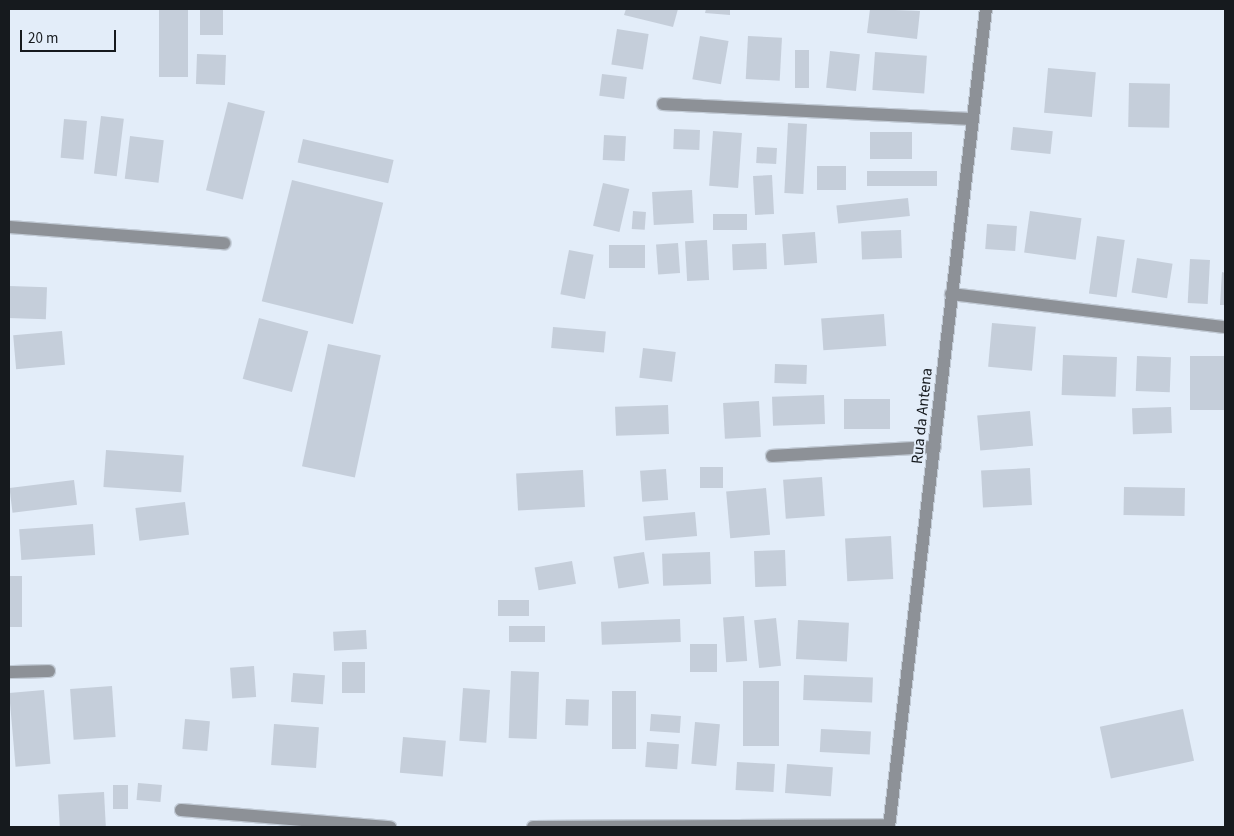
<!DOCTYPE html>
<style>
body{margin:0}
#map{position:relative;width:1234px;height:836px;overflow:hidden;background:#e3edf9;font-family:"Source Sans 3",sans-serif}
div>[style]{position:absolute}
.building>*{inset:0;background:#c5ceda;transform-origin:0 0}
.roads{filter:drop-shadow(1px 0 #c2cbd6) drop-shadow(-1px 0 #c2cbd6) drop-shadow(0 1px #c2cbd6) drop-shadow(0 -1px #c2cbd6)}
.minor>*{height:12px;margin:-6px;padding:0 6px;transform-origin:6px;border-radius:6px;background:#8d9197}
span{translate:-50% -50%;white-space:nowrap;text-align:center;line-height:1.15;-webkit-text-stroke:4px #e3edf9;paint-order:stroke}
.street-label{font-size:16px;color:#161a1e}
.frame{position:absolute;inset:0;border:10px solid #161a1e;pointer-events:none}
.scale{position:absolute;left:20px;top:30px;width:96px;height:22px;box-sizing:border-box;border:2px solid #161a1e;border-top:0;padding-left:6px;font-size:15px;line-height:18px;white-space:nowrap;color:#161a1e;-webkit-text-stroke:4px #e3edf9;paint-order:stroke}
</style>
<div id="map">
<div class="building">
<div style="left:159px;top:9px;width:29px;height:68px"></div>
<div style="left:200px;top:9px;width:23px;height:26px"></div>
<div style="clip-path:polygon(626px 9px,678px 9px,673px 27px,624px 15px)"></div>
<div style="clip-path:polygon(706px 9px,730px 9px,730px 15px,705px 13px)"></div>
<div style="clip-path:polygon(870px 9px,920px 11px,917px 39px,867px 33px)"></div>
<div style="left:617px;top:29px;width:32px;height:36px;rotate:9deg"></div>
<div style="left:700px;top:36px;width:29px;height:44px;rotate:10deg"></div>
<div style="left:748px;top:36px;width:34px;height:43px;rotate:3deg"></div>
<div style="left:795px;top:50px;width:14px;height:38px"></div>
<div style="left:830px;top:51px;width:30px;height:37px;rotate:6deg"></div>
<div style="left:875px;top:52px;width:52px;height:38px;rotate:4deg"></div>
<div style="left:197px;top:54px;width:29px;height:30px;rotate:2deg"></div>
<div style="left:1048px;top:68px;width:48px;height:45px;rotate:5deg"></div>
<div style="left:602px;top:74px;width:25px;height:22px;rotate:7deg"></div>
<div style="left:1129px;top:83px;width:41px;height:44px;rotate:1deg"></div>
<div style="left:228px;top:102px;width:38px;height:91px;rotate:14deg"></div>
<div style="left:101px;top:116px;width:23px;height:58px;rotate:7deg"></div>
<div style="left:64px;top:119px;width:23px;height:39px;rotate:5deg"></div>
<div style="left:788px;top:123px;width:19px;height:70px;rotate:3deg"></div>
<div style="left:1013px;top:127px;width:40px;height:23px;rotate:6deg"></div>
<div style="left:674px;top:129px;width:26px;height:20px;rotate:2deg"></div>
<div style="left:713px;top:131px;width:29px;height:55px;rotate:4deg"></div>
<div style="left:912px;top:132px;width:27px;height:42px;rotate:90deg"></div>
<div style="left:604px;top:135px;width:22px;height:25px;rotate:3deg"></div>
<div style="left:130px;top:136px;width:34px;height:43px;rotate:7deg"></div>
<div style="left:303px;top:139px;width:93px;height:24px;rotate:13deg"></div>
<div style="left:757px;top:147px;width:20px;height:16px;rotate:3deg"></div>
<div style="left:817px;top:166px;width:29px;height:24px"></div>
<div style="left:867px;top:171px;width:70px;height:15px"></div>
<div style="left:772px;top:175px;width:39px;height:19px;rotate:87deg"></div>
<div style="left:292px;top:180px;width:94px;height:125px;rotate:14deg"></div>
<div style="left:603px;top:183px;width:27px;height:44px;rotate:13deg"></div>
<div style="left:692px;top:190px;width:33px;height:40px;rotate:87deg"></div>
<div style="left:908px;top:198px;width:18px;height:72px;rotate:84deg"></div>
<div style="left:633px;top:211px;width:13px;height:18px;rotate:4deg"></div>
<div style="left:1030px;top:211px;width:52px;height:42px;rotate:8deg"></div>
<div style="left:713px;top:214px;width:34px;height:16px"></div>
<div style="left:987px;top:224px;width:30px;height:25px;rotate:4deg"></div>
<div style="left:901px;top:230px;width:28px;height:40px;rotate:88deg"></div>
<div style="left:815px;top:232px;width:31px;height:33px;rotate:86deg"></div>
<div style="left:1097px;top:236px;width:28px;height:58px;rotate:8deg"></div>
<div style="left:707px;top:240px;width:40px;height:22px;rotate:87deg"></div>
<div style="left:678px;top:243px;width:30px;height:22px;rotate:86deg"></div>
<div style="left:766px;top:243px;width:26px;height:34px;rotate:88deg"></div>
<div style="left:645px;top:245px;width:23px;height:36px;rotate:90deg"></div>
<div style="left:569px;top:250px;width:25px;height:45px;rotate:11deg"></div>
<div style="left:1137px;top:258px;width:36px;height:35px;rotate:9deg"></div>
<div style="left:1190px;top:259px;width:20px;height:44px;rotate:3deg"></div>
<div style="clip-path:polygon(1222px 272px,1225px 273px,1225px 305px,1220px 305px)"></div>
<div style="left:9px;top:286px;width:38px;height:32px;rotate:2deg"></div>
<div style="left:884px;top:314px;width:32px;height:63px;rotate:86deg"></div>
<div style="left:259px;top:318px;width:51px;height:63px;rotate:15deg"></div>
<div style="left:992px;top:323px;width:44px;height:44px;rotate:5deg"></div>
<div style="left:553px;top:327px;width:53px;height:21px;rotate:5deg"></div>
<div style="left:62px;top:331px;width:34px;height:49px;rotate:85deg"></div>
<div style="left:328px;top:344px;width:54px;height:125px;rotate:12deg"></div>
<div style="left:643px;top:348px;width:33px;height:30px;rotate:7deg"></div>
<div style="left:1063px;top:355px;width:54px;height:40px;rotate:2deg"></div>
<div style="left:1137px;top:356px;width:34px;height:35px;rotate:2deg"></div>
<div style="left:1190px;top:356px;width:35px;height:54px"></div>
<div style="left:775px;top:364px;width:32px;height:19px;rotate:2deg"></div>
<div style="left:824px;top:395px;width:29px;height:52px;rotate:88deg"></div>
<div style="left:844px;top:399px;width:46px;height:30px"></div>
<div style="left:759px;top:401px;width:36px;height:36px;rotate:87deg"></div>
<div style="left:668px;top:405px;width:29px;height:53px;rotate:88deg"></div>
<div style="left:1171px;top:407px;width:26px;height:39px;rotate:88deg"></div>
<div style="left:1030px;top:411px;width:35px;height:53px;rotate:85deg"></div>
<div style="left:106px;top:450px;width:78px;height:37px;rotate:4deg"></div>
<div style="left:723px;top:467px;width:21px;height:23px;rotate:90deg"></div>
<div style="left:1030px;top:468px;width:37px;height:49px;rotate:87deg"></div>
<div style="left:666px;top:469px;width:31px;height:26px;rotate:86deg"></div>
<div style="left:583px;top:470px;width:37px;height:67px;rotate:87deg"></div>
<div style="left:822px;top:477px;width:39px;height:39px;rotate:86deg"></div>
<div style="left:74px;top:480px;width:25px;height:65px;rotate:83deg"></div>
<div style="left:1124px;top:487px;width:61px;height:28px;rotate:1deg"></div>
<div style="left:766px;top:488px;width:47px;height:40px;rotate:85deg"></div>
<div style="left:185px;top:502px;width:33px;height:50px;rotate:83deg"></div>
<div style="left:695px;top:512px;width:24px;height:52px;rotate:85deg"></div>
<div style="left:93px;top:524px;width:31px;height:74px;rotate:86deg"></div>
<div style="left:891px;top:536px;width:43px;height:46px;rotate:87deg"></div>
<div style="left:785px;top:550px;width:36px;height:31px;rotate:88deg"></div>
<div style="left:644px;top:552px;width:32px;height:31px;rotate:81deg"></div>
<div style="left:710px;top:552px;width:32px;height:48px;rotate:88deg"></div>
<div style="left:572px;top:561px;width:23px;height:38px;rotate:80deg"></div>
<div style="left:9px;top:576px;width:13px;height:51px"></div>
<div style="left:498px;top:600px;width:31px;height:16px"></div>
<div style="left:744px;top:616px;width:45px;height:21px;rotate:86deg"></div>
<div style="left:776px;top:618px;width:48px;height:22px;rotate:84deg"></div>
<div style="left:680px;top:619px;width:23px;height:79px;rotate:88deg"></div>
<div style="left:798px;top:620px;width:51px;height:39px;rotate:3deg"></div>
<div style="left:509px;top:626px;width:36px;height:16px"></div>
<div style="left:366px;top:630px;width:19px;height:33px;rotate:87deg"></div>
<div style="left:690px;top:644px;width:27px;height:28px"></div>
<div style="left:342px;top:662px;width:23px;height:31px"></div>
<div style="left:254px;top:666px;width:31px;height:24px;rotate:86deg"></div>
<div style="left:511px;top:671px;width:28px;height:67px;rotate:2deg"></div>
<div style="left:293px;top:673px;width:32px;height:29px;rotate:4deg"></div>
<div style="left:804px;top:675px;width:69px;height:25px;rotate:2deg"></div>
<div style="left:743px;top:681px;width:36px;height:65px"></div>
<div style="left:112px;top:686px;width:51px;height:42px;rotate:86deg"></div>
<div style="left:463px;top:688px;width:27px;height:53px;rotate:4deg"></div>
<div style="left:44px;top:690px;width:74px;height:35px;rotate:85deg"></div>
<div style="left:612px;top:691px;width:24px;height:58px"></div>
<div style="left:566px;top:699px;width:23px;height:26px;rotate:2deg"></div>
<div style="left:1183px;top:709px;width:53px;height:85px;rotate:78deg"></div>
<div style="left:651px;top:714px;width:30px;height:17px;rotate:4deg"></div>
<div style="left:185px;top:719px;width:25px;height:30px;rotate:5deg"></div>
<div style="left:695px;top:722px;width:25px;height:42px;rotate:5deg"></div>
<div style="left:274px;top:724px;width:45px;height:41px;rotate:4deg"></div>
<div style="left:821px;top:729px;width:50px;height:23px;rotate:3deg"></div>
<div style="left:403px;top:737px;width:43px;height:36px;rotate:5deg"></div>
<div style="left:647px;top:742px;width:32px;height:25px;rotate:4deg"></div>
<div style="left:737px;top:762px;width:38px;height:28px;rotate:3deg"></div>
<div style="left:787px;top:764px;width:46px;height:29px;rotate:4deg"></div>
<div style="left:138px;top:783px;width:24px;height:17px;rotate:5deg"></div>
<div style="left:113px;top:785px;width:15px;height:24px"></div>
<div style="left:104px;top:792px;width:35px;height:46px;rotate:87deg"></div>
</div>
<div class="roads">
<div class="minor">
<div style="left:663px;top:104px;width:308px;rotate:2.8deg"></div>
<div style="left:9px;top:227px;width:216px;rotate:4.3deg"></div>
<div style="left:951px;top:294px;width:276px;rotate:6.9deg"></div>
<div style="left:772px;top:456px;width:163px;rotate:-3.2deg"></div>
<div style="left:9px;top:672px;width:40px;rotate:-1.4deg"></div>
<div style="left:181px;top:810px;width:210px;rotate:4.7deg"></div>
<div style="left:533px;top:827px;width:356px;rotate:-0.3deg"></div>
<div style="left:889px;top:827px;width:824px;rotate:-83.24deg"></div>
</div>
</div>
<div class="street-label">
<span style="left:922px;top:416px;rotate:-84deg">Rua da Antena</span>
</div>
<div class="frame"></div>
<div class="scale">20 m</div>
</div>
